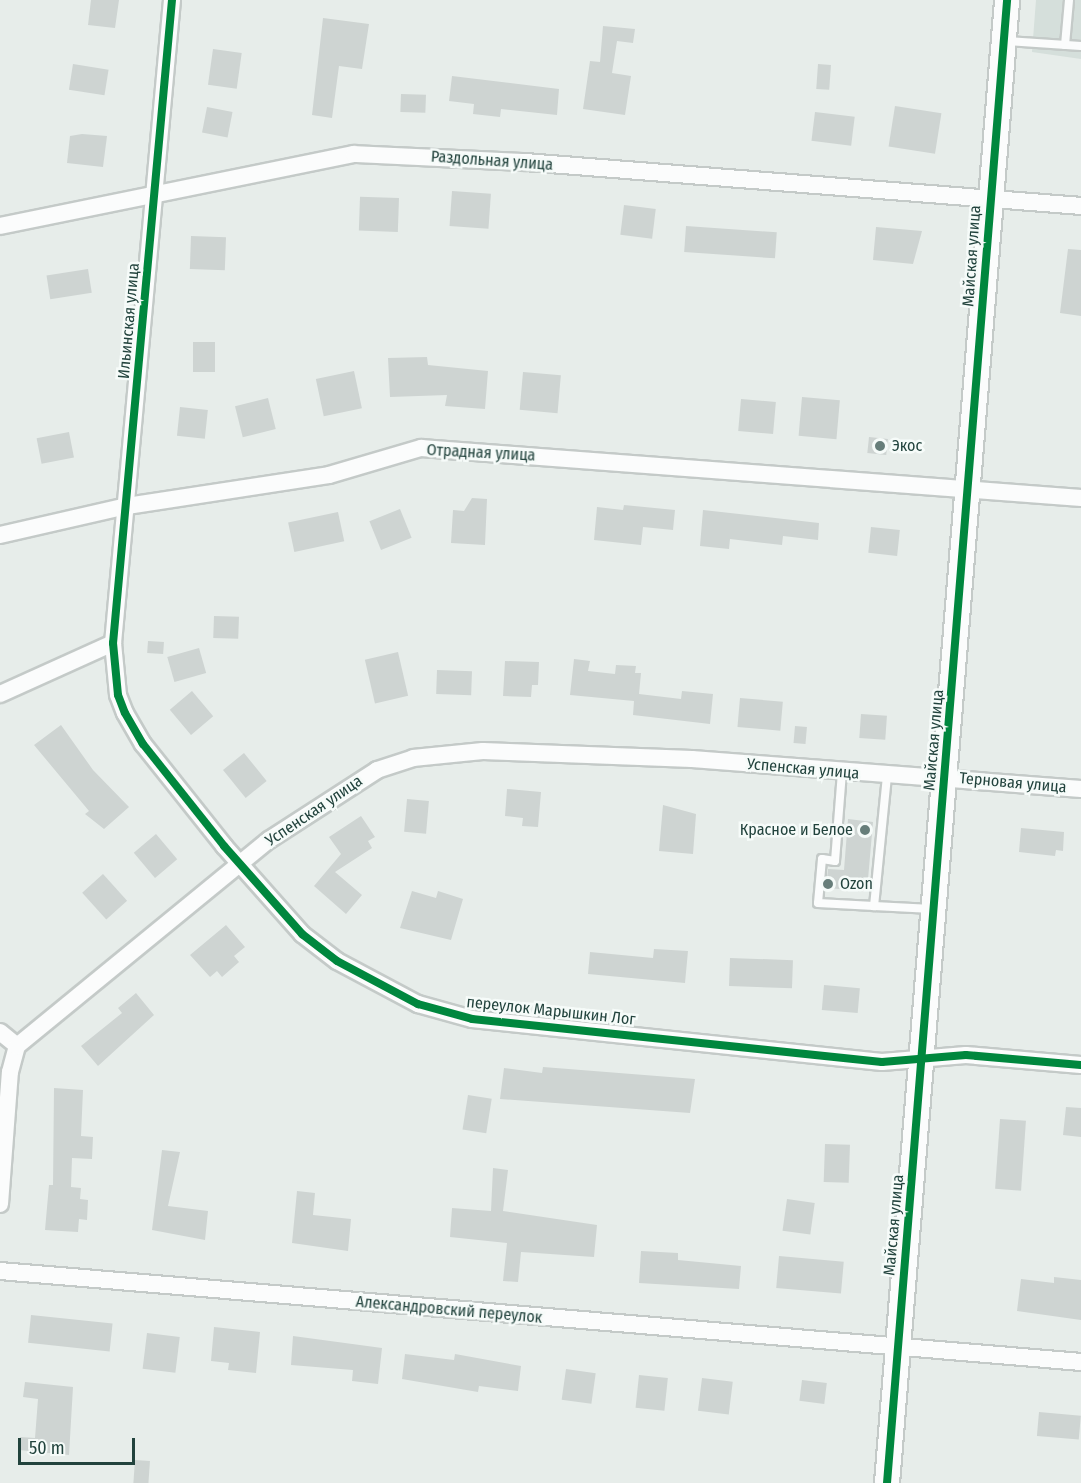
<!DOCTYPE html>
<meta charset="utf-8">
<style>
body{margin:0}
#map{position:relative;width:1081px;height:1483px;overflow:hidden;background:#e7edea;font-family:"Fira Sans Condensed",sans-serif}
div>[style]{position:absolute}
.built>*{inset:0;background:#d5dfdb}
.building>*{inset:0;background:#ced4d2;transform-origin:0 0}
.roads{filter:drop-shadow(2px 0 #c4cac8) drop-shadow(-2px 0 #c4cac8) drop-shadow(0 2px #c4cac8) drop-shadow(0 -2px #c4cac8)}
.lane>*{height:8px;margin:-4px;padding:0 4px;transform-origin:4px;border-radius:4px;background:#fbfcfc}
.street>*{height:16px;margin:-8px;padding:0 8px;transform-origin:8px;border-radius:8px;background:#fbfcfc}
.secondary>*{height:24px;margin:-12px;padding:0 12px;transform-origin:12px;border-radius:12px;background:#fbfcfc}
.cycleway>*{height:8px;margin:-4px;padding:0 4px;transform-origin:4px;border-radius:4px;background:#00873e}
.dots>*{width:16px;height:16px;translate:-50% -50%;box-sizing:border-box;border:3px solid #f6fbf9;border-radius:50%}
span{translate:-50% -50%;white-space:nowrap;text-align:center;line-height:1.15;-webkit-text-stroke:5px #f6fbf9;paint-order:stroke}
.street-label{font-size:16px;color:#22433d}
.poi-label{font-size:16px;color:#22433d}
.left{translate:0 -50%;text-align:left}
.right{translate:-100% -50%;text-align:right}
.scale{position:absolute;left:18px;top:1438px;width:117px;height:27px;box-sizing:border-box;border:3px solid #22433d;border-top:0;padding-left:8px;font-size:18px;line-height:21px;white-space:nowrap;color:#22433d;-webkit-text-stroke:4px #f6fbf9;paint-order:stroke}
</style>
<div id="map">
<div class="built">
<div style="clip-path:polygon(1036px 0,1081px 0,1081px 59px,1032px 52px)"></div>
</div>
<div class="building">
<div style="clip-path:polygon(91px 0,119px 0,115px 28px,88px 25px)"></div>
<div style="clip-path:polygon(323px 18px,369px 24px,362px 69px,339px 66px,332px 118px,312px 115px)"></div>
<div style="clip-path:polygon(603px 26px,635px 29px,633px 43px,617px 41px,612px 73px,631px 76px,625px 115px,583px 109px,590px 61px,600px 62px)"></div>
<div style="left:213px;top:49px;width:29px;height:36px;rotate:8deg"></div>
<div style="left:73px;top:64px;width:36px;height:26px;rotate:9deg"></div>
<div style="left:818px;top:64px;width:13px;height:25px;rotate:4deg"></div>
<div style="clip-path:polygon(452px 76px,559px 89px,557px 115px,501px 109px,500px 117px,473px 114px,474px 104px,449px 101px)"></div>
<div style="left:401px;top:94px;width:25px;height:18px;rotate:2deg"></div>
<div style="left:895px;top:106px;width:47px;height:41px;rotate:9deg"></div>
<div style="left:207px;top:107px;width:26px;height:26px;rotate:11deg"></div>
<div style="left:815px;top:112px;width:40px;height:29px;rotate:7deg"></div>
<div style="clip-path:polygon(82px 134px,107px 136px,103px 167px,67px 163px,70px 136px)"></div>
<div style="left:452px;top:191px;width:39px;height:35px;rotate:4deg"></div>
<div style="left:399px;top:198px;width:34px;height:39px;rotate:92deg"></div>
<div style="left:624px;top:205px;width:32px;height:30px;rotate:7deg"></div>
<div style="left:686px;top:226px;width:91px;height:26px;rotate:4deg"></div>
<div style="clip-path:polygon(876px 227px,922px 231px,913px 264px,873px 260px)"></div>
<div style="left:191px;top:236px;width:35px;height:33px;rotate:2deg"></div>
<div style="clip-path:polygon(1068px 249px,1081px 250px,1081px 316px,1060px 313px)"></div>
<div style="left:88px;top:269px;width:24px;height:42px;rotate:81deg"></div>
<div style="left:193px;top:342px;width:22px;height:30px"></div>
<div style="clip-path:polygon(427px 357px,428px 365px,488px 371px,485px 409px,445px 406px,447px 395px,390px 397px,388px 358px)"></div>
<div style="left:354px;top:371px;width:38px;height:39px;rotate:78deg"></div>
<div style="left:523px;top:372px;width:38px;height:38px;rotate:5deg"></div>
<div style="left:802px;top:397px;width:38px;height:39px;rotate:5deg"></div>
<div style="left:268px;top:398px;width:32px;height:34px;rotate:76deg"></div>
<div style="left:741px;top:399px;width:35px;height:32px;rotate:5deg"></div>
<div style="left:180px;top:407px;width:28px;height:29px;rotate:6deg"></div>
<div style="left:69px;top:432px;width:26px;height:33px;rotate:79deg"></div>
<div style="left:869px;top:437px;width:19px;height:16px;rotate:6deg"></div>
<div style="clip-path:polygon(472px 498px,487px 499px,485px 545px,451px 543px,453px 510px,464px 511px)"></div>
<div style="clip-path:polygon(624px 505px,675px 510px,673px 530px,643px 527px,641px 545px,594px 540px,597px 507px,623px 510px)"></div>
<div style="left:400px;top:509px;width:31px;height:33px;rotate:68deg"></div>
<div style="clip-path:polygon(703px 510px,819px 523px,818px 540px,783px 536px,782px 545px,730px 539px,729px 549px,700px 546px)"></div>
<div style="left:338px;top:512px;width:30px;height:51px;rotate:78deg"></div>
<div style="left:871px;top:527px;width:29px;height:26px;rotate:6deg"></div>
<div style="left:214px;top:616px;width:25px;height:22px;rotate:2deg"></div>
<div style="left:148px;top:641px;width:16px;height:12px;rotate:4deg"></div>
<div style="left:199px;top:648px;width:26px;height:33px;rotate:74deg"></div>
<div style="left:398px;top:652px;width:45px;height:34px;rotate:77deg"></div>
<div style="clip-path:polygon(574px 659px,590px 661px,588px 671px,615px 674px,616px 665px,636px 666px,635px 673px,641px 673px,639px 694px,681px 699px,682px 691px,713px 694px,710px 724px,633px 715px,634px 701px,570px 695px)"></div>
<div style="clip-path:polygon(505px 661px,539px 662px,538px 685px,532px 685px,531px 697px,503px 696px)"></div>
<div style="left:437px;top:670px;width:35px;height:24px;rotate:2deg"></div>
<div style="left:192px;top:691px;width:33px;height:29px;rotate:50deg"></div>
<div style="left:740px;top:698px;width:43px;height:29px;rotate:5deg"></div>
<div style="left:861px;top:714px;width:26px;height:24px;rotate:4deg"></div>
<div style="clip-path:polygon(61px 725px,93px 770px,129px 807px,104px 829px,85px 814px,89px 811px,34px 745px)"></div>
<div style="left:795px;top:726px;width:12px;height:17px;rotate:5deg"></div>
<div style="left:244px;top:753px;width:36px;height:27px;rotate:51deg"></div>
<div style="clip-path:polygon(507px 789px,541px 792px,538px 827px,522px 826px,523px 818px,505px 816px)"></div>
<div style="left:407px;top:799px;width:22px;height:33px;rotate:5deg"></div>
<div style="clip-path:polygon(663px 805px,696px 814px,693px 854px,659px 851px)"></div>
<div style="clip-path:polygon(361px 816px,375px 837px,368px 841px,372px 848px,335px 872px,362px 895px,346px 914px,314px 886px,341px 854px,329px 837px)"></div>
<div style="clip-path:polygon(848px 819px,873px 822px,867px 891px,826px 888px,828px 869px,844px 870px)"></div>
<div style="clip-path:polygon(1021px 828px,1064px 832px,1063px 851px,1056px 850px,1055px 856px,1019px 852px)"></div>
<div style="left:156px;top:834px;width:33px;height:29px;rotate:50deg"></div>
<div style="left:103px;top:874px;width:36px;height:28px;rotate:48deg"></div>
<div style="clip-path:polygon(412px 891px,436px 898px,438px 891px,463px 899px,451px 940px,400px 928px)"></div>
<div style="clip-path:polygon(226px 925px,245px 947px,234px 956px,239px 962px,222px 977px,217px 971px,210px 977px,190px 955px)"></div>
<div style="clip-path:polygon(654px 949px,688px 951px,685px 983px,588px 974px,590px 952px,653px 958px)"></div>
<div style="left:730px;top:958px;width:63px;height:28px;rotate:2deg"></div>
<div style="left:824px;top:985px;width:36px;height:25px;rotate:5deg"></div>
<div style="clip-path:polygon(136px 993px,154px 1015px,98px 1066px,81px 1046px,122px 1013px,118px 1008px)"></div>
<div style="clip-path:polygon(543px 1067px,695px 1079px,690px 1113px,500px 1099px,504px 1068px,542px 1073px)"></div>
<div style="clip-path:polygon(54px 1088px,83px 1090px,81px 1136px,93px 1137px,92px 1159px,72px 1158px,71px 1187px,81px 1188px,80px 1199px,88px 1200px,87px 1220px,79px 1219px,78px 1232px,45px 1230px,49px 1185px,53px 1185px)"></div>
<div style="left:468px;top:1095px;width:24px;height:35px;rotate:9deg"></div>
<div style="clip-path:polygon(1066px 1107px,1081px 1108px,1081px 1137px,1063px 1135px)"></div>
<div style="left:1000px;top:1119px;width:26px;height:70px;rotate:4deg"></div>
<div style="left:825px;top:1144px;width:25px;height:38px;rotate:2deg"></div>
<div style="clip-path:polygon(162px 1150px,180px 1152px,168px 1206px,208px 1211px,205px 1240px,152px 1230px)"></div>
<div style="clip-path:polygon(493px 1168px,508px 1170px,503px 1211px,597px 1225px,594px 1257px,521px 1252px,518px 1282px,503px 1281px,507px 1243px,450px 1237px,452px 1208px,491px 1211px)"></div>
<div style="clip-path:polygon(297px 1191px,315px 1193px,313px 1215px,351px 1219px,348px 1251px,292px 1243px)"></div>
<div style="left:787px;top:1199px;width:28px;height:32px;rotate:8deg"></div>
<div style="clip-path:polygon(641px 1251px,678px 1253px,678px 1260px,741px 1266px,739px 1289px,639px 1283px)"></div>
<div style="left:779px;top:1256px;width:65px;height:32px;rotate:5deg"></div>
<div style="clip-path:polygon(1054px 1277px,1081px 1280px,1081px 1320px,1017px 1311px,1021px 1279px,1054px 1283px)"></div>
<div style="left:31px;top:1315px;width:82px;height:28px;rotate:6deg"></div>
<div style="clip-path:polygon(214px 1327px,260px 1332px,256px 1373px,228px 1370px,229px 1363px,211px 1361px)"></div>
<div style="left:147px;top:1333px;width:33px;height:36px;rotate:7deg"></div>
<div style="clip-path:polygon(293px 1336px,382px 1348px,378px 1384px,352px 1381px,353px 1370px,291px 1365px)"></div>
<div style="clip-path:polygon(405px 1354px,454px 1360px,455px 1354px,521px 1366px,518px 1391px,479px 1386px,478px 1392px,402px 1379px)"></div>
<div style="left:566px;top:1369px;width:30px;height:31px;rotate:8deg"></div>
<div style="left:639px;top:1375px;width:29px;height:33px;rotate:6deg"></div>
<div style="left:702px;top:1378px;width:31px;height:33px;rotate:7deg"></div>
<div style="left:802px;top:1380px;width:25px;height:21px;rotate:7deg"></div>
<div style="clip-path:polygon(25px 1382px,73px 1387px,69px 1455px,19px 1450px,20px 1437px,35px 1438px,38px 1399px,23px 1397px)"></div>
<div style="left:1039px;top:1412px;width:42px;height:24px;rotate:5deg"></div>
<div style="left:135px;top:1460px;width:15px;height:23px;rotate:4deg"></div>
</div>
<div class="roads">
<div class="lane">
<div style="left:1007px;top:41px;width:74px;rotate:3.9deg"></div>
<div style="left:1065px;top:45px;width:45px;rotate:-84.9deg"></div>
<div style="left:842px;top:772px;width:89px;rotate:94.5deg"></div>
<div style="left:835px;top:861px;width:13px;rotate:-171deg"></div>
<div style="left:822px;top:859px;width:44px;rotate:95.2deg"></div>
<div style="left:818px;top:903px;width:56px;rotate:3.1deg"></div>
<div style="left:887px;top:776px;width:131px;rotate:95.7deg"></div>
<div style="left:874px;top:906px;width:58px;rotate:3deg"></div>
</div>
<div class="street">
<div style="left:172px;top:0;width:646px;rotate:95.24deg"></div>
<div style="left:113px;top:643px;width:52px;rotate:84.5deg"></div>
<div style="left:118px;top:695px;width:19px;rotate:69deg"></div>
<div style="left:125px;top:713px;width:36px;rotate:60deg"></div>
<div style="left:143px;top:744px;width:130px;rotate:51.5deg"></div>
<div style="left:224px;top:846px;width:118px;rotate:48.4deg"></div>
<div style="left:302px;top:934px;width:44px;rotate:37.6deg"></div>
<div style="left:337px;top:961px;width:92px;rotate:28deg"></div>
<div style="left:418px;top:1004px;width:56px;rotate:15.5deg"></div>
<div style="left:472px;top:1019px;width:412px;rotate:6deg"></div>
<div style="left:882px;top:1062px;width:84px;rotate:-4.8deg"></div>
<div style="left:966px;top:1055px;width:115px;rotate:5deg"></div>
<div style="left:0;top:226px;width:361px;rotate:-11.5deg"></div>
<div style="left:354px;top:154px;width:171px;rotate:2.7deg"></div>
<div style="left:525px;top:162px;width:558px;rotate:4.52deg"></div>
<div style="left:0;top:535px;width:130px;rotate:-12.9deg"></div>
<div style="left:127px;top:506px;width:204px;rotate:-8.7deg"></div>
<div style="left:329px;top:475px;width:96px;rotate:-16.4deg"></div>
<div style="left:421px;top:448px;width:662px;rotate:4.33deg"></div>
<div style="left:0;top:694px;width:124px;rotate:-24.3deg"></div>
<div style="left:0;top:1032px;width:22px;rotate:39deg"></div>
<div style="left:0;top:1204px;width:132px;rotate:-85.7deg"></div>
<div style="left:10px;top:1072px;width:27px;rotate:-75deg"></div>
<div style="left:17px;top:1046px;width:325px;rotate:-39.3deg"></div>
<div style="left:269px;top:840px;width:129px;rotate:-32.9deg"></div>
<div style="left:377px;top:770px;width:38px;rotate:-18deg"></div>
<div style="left:413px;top:758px;width:70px;rotate:-5.7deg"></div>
<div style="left:483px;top:751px;width:209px;rotate:2.2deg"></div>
<div style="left:692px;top:759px;width:390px;rotate:4.4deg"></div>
<div style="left:0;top:1271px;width:1085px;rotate:4.81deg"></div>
</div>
<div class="secondary">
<div style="left:887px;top:1483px;width:1488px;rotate:-85.37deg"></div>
</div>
</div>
<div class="cycleway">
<div style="left:172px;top:0;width:646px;rotate:95.24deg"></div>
<div style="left:113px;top:643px;width:52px;rotate:84.5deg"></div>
<div style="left:118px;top:695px;width:19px;rotate:69deg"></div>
<div style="left:125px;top:713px;width:36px;rotate:60deg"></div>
<div style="left:143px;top:744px;width:130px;rotate:51.5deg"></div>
<div style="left:224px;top:846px;width:118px;rotate:48.4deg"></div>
<div style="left:302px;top:934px;width:44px;rotate:37.6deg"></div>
<div style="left:337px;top:961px;width:92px;rotate:28deg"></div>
<div style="left:418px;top:1004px;width:56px;rotate:15.5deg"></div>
<div style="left:472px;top:1019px;width:412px;rotate:6deg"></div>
<div style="left:882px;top:1062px;width:84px;rotate:-4.8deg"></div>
<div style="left:966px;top:1055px;width:115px;rotate:5deg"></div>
<div style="left:887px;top:1483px;width:1488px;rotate:-85.37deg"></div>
</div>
<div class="dots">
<div style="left:880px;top:446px;background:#677e7a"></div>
<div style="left:865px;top:830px;background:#677e7a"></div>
<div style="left:828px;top:884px;background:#677e7a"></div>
</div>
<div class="street-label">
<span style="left:492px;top:161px;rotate:4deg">Раздольная улица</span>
<span style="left:972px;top:256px;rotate:-86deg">Майская улица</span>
<span style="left:129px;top:321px;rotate:-85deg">Ильинская улица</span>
<span style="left:481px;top:453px;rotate:3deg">Отрадная улица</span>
<span style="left:934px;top:740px;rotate:-85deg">Майская улица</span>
<span style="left:803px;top:769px;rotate:5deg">Успенская улица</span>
<span style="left:1013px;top:783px;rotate:5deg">Терновая улица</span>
<span style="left:314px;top:811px;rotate:-34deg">Успенская улица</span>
<span style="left:551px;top:1011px;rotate:6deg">переулок Марышкин Лог</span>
<span style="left:894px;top:1225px;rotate:-85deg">Майская улица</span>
<span style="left:449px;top:1310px;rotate:5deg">Александровский переулок</span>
</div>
<div class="poi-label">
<span class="left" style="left:892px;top:446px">Экос</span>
<span class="right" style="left:853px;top:830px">Красное и Белое</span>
<span class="left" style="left:840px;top:884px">Ozon</span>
</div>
<div class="scale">50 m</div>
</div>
